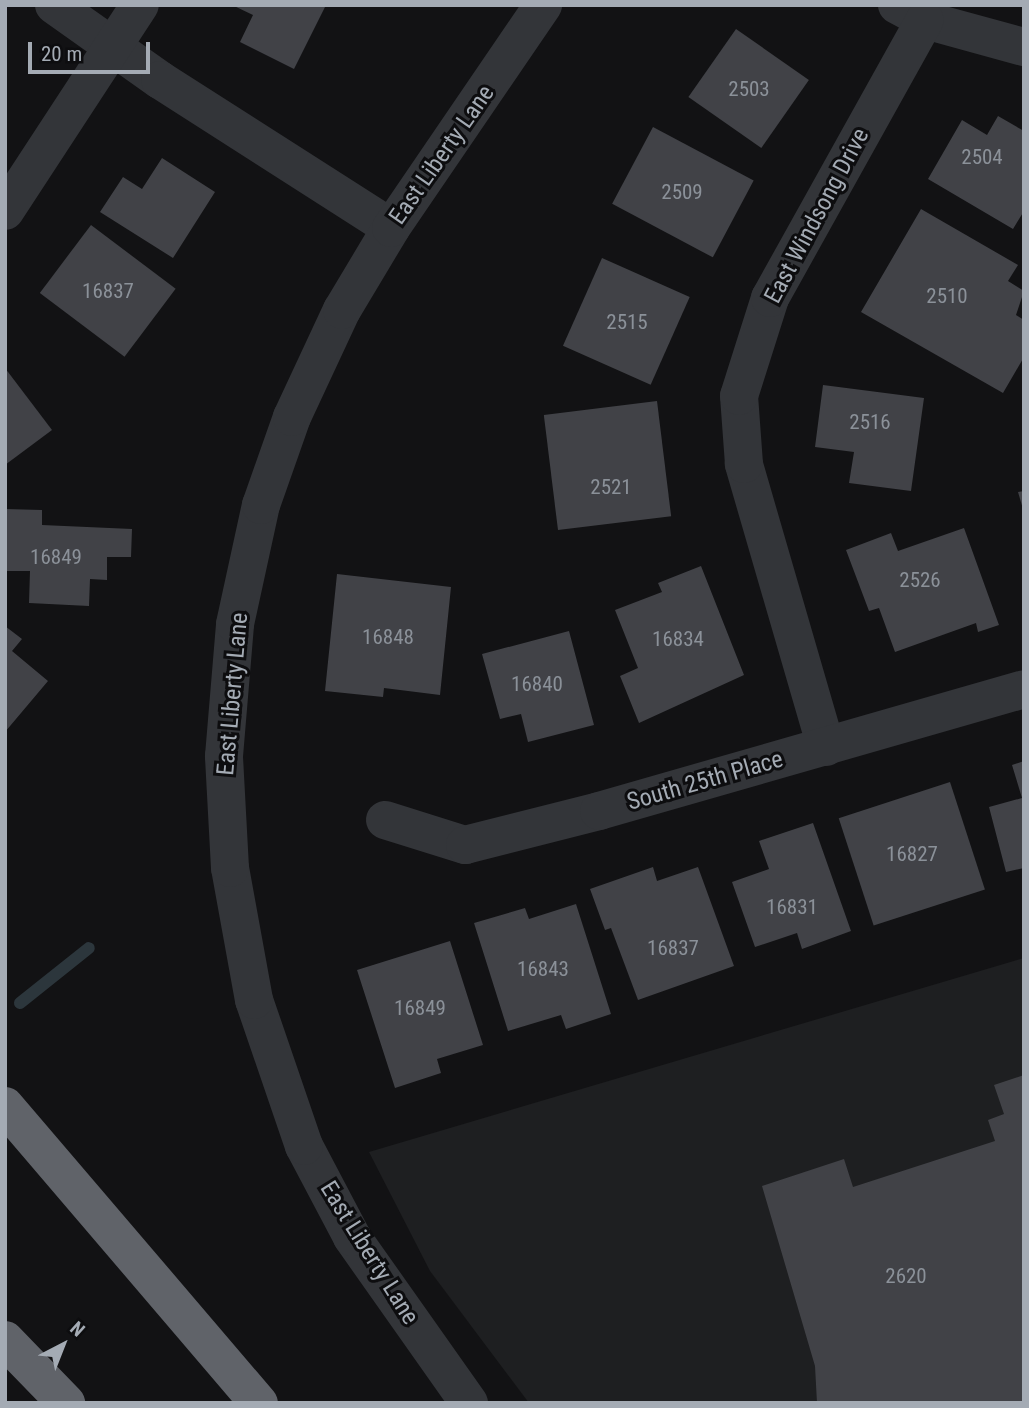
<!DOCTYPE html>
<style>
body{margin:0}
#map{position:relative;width:1029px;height:1408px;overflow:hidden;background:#121214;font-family:"Roboto Condensed",sans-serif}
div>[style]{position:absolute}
.built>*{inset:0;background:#1e1f21}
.stream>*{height:12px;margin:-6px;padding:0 6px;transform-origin:6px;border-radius:6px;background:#2c363c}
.building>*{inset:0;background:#414247;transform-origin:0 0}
.minor>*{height:38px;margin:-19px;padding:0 19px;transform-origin:19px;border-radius:19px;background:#333539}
.highway>*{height:38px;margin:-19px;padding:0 19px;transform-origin:19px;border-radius:19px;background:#606369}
span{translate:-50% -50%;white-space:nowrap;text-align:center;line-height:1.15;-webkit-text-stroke:6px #0d0d0f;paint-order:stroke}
.number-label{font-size:21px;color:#8b9199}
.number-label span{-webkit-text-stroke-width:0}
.street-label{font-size:24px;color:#a4abb4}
.frame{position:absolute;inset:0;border:7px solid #a4abb4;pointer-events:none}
.north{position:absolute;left:28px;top:1310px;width:70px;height:70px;-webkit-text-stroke:5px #0d0d0f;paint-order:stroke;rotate:42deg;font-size:19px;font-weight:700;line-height:28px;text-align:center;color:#a4abb4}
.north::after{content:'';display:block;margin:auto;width:24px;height:32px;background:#a4abb4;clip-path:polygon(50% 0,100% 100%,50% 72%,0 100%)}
.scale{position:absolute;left:28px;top:42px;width:122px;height:32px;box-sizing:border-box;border:4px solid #a4abb4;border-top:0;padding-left:9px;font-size:21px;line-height:24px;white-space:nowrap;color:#a4abb4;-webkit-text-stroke:5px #0d0d0f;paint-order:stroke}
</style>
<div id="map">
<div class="built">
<div style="clip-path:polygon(1024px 958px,1024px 1403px,529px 1403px,430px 1271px,369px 1152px)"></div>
</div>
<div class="stream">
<div style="left:20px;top:1003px;width:88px;rotate:-38.6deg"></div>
</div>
<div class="building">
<div style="clip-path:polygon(232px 5px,326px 5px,294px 69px,240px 42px,253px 15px)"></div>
<div style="left:736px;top:29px;width:89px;height:83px;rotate:35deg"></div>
<div style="clip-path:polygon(998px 116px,1024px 131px,1024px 211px,1013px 229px,928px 179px,962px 120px,987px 135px)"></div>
<div style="left:653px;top:127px;width:114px;height:87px;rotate:28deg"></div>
<div style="clip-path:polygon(162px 158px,215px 192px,173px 258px,100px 212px,123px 177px,142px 189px)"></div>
<div style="clip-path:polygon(921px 209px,1018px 265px,1008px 281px,1024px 291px,1016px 315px,1024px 320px,1024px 357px,1003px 393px,861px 312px)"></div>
<div style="left:91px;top:225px;width:106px;height:85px;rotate:37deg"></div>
<div style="left:602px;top:258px;width:96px;height:96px;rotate:24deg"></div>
<div style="clip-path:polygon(5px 368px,52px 430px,5px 465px)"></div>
<div style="clip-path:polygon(823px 385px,924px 398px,911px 491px,849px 483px,854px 452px,815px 447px)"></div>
<div style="left:657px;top:401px;width:116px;height:114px;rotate:83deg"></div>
<div style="clip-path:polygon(1024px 491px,1024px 509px,1023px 509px,1018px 492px)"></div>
<div style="clip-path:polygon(5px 509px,42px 510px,42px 525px,132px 529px,131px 557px,107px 557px,107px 580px,90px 579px,89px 606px,29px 603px,30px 571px,5px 571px)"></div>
<div style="clip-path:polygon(964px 528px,999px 625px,978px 632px,976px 623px,895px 652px,879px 608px,869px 611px,846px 550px,891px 533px,898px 551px)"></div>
<div style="clip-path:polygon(701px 566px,744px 675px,639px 723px,620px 676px,638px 668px,615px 610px,662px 592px,658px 583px)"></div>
<div style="clip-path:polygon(337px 574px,451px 587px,440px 695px,384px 688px,383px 697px,325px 691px)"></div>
<div style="clip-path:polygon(5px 626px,22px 639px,12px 651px,48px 681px,5px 732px)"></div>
<div style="clip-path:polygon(569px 631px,594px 725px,528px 742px,521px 714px,500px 719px,482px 654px)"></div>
<div style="clip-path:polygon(1024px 761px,1024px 868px,1006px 872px,989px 807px,1022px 798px,1012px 765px)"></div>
<div style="left:950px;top:782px;width:113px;height:117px;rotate:72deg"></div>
<div style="clip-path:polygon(813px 823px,851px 931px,802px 949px,797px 933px,755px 947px,732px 882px,769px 869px,759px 841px)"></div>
<div style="clip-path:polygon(653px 867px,657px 881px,698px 867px,734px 966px,638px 1000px,611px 928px,605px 930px,590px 889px)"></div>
<div style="clip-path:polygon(576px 904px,611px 1014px,566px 1029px,561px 1015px,508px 1031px,474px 923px,525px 908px,529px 919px)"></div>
<div style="clip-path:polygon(450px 941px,483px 1045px,437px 1059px,441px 1073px,395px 1088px,357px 970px)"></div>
<div style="clip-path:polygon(1024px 1075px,1024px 1403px,817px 1403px,815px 1366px,762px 1186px,844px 1159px,853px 1187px,995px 1141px,988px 1120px,1004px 1114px,994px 1085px)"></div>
</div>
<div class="minor">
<div style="left:54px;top:5px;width:130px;rotate:35.3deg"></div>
<div style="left:160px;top:80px;width:274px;rotate:32.6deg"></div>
<div style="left:897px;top:5px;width:32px;rotate:28deg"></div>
<div style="left:925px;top:20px;width:103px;rotate:15.3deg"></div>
<div style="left:5px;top:211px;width:246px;rotate:-56.8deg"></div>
<div style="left:826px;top:747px;width:295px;rotate:-106.2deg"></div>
<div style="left:744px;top:464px;width:68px;rotate:-94.2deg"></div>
<div style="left:739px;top:396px;width:103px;rotate:-72.4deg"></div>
<div style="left:770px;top:298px;width:318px;rotate:-60.9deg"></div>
<div style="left:385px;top:820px;width:84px;rotate:17.4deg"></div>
<div style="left:465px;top:845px;width:138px;rotate:-14.2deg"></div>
<div style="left:599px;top:811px;width:442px;rotate:-16deg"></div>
<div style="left:469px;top:1403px;width:203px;rotate:-125.2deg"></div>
<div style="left:352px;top:1237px;width:103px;rotate:-117.8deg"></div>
<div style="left:304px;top:1146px;width:154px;rotate:-108.9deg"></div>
<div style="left:254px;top:1000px;width:134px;rotate:-100.3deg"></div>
<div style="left:230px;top:868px;width:112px;rotate:-93.1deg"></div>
<div style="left:224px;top:756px;width:132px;rotate:-85.2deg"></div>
<div style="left:235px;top:624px;width:122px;rotate:-77.7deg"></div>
<div style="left:261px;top:505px;width:93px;rotate:-70.6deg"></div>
<div style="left:292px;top:417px;width:118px;rotate:-65deg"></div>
<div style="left:342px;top:310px;width:96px;rotate:-59.1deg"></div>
<div style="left:391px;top:228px;width:270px;rotate:-55.7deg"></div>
</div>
<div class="highway">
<div style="left:5px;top:1106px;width:391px;rotate:49.5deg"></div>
<div style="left:5px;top:1340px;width:88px;rotate:45.9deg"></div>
</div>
<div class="number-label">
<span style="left:749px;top:89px">2503</span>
<span style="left:982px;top:157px">2504</span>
<span style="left:682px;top:192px">2509</span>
<span style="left:108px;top:291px">16837</span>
<span style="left:947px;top:296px">2510</span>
<span style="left:627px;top:322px">2515</span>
<span style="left:870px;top:422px">2516</span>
<span style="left:611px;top:487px">2521</span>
<span style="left:56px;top:557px">16849</span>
<span style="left:920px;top:580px">2526</span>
<span style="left:388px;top:637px">16848</span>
<span style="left:678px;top:639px">16834</span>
<span style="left:537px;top:684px">16840</span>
<span style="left:912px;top:854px">16827</span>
<span style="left:792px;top:907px">16831</span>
<span style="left:673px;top:948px">16837</span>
<span style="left:543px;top:969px">16843</span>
<span style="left:420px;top:1008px">16849</span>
<span style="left:906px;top:1276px">2620</span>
</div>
<div class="street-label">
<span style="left:442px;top:155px;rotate:-55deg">East Liberty Lane</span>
<span style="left:817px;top:216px;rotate:-62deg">East Windsong Drive</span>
<span style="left:233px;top:694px;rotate:-85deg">East Liberty Lane</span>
<span style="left:705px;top:781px;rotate:-16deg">South 25th Place</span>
<span style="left:369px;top:1253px;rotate:58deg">East Liberty Lane</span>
</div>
<div class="frame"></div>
<div class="north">N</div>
<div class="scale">20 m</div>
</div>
